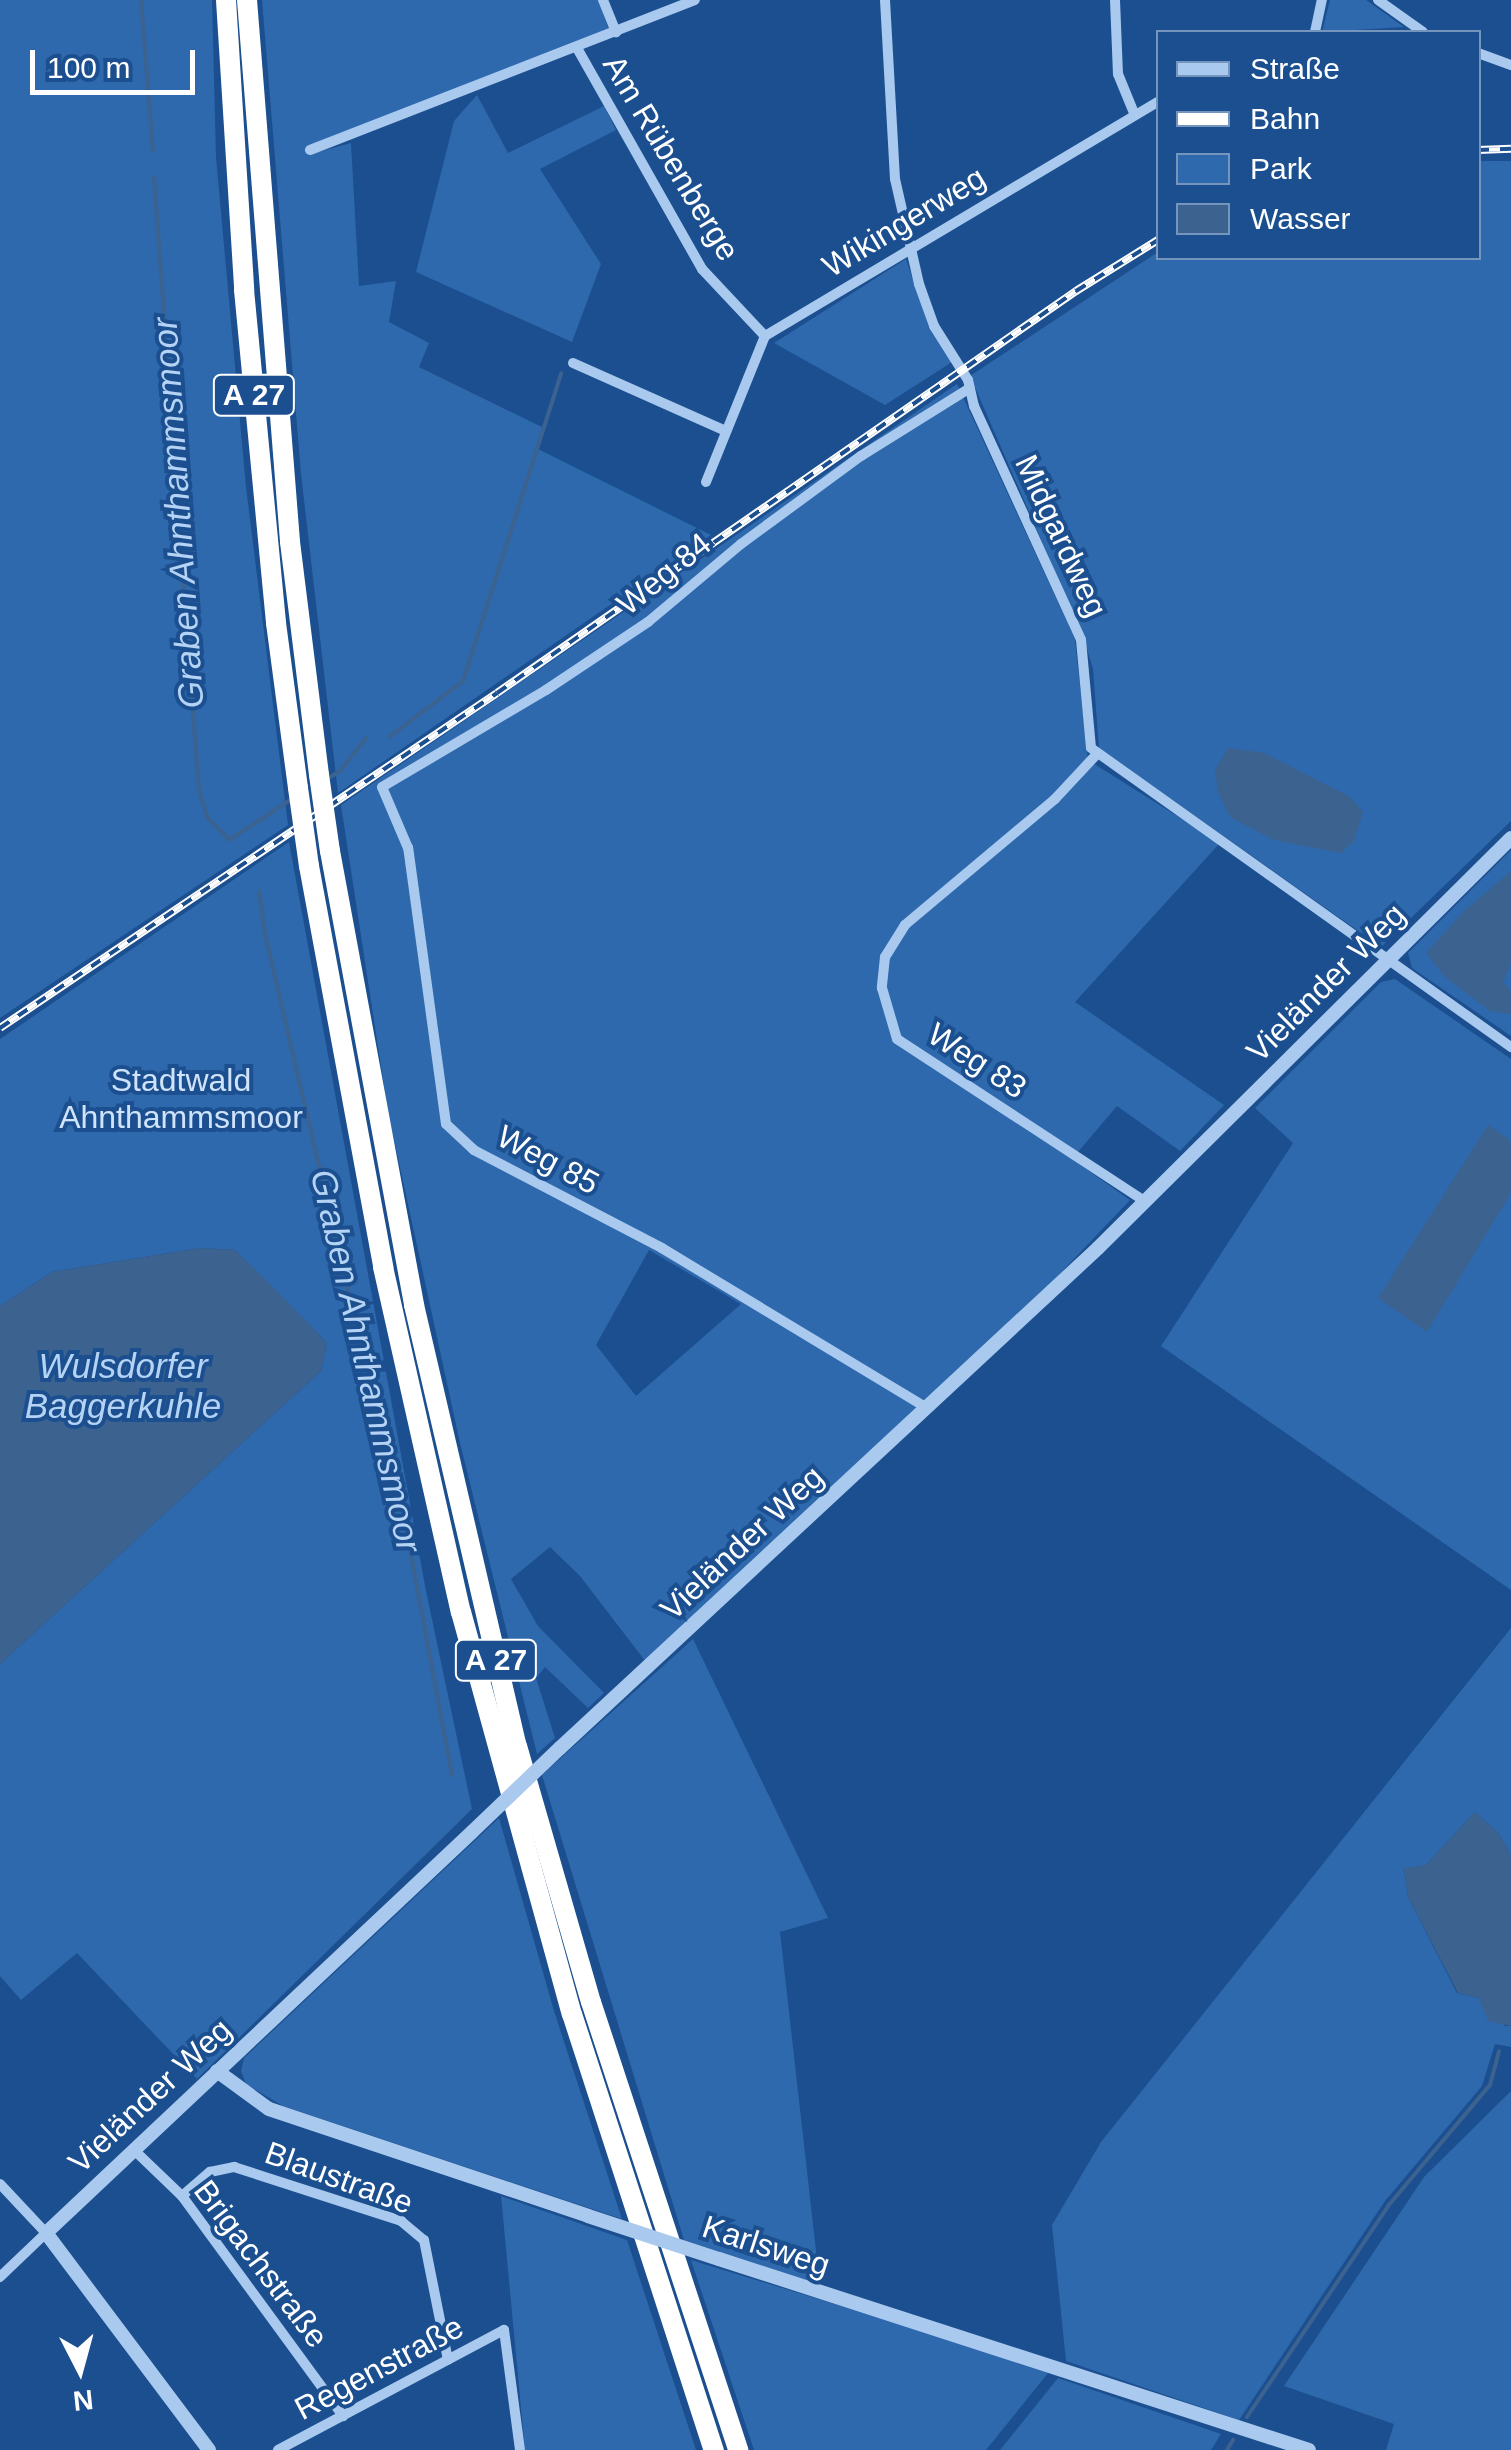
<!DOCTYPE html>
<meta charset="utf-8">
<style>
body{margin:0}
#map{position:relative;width:1511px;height:2450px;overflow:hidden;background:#1b4f8f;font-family:Arial,sans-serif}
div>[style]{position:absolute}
.green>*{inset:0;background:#2e69ad}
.water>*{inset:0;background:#3c6290}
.stream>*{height:4px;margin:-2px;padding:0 2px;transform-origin:2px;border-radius:2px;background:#3c6290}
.minor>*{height:10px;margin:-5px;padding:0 5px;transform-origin:5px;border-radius:5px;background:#a9c9ee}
.tertiary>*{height:14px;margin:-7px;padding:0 7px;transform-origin:7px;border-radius:7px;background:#a9c9ee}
.motorway>*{height:20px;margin:-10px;padding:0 10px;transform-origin:10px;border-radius:10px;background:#fff}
.rail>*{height:8px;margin-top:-4px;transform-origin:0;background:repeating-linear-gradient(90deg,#1b4f8f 0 11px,#fff 0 22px);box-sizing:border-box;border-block:2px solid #fff}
.tertiary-bridge>*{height:14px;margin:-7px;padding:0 7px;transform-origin:7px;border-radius:7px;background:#a9c9ee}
.motorway-bridge>*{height:20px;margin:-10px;padding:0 10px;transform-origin:10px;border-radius:10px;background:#fff}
span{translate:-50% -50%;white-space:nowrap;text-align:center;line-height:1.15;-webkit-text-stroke:8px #1b4f8f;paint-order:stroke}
.shield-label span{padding:2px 8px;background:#1b4f8f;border:2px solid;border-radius:8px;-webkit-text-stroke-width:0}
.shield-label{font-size:30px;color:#fff;font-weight:700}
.street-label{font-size:32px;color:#fff}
.park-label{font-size:32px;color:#cfe3fa}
.water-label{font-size:35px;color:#b5d3f5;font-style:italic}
.legend{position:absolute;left:1156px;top:30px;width:325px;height:230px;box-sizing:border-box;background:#1b4f8f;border:2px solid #7695bc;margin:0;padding:12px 18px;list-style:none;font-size:30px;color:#fff}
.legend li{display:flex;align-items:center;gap:20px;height:50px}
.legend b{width:50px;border:2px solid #7695bc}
.north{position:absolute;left:30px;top:2320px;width:100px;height:100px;-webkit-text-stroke:8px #1b4f8f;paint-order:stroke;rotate:174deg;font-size:28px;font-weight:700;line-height:40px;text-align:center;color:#fff}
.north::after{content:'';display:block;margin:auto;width:35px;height:45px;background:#fff;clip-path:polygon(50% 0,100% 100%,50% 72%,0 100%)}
.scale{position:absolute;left:30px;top:50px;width:165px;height:45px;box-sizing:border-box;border:5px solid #fff;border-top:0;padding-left:12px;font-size:30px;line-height:35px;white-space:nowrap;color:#fff;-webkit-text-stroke:8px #1b4f8f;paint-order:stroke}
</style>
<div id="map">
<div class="green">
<div style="clip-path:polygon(0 0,212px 0,216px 157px,246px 487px,288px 825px,0 1018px)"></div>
<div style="clip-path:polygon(262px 0,598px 0,609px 30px,318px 152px,351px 143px,359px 286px,396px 281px,389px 322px,429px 343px,419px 367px,542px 427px,536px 448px,711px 535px,338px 793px,301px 474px)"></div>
<div style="clip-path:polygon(1330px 0,1366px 0,1404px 27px,1322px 32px)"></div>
<div style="clip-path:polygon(477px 95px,508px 153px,604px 106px,616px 130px,540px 169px,601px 264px,572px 342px,416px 272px,454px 121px)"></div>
<div style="clip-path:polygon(1479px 161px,1511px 161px,1511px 821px,1381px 947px,1099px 748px,1093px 669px,1083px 636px,970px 376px,1158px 252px,1158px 258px,1478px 258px)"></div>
<div style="clip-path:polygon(906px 259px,929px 328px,952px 362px,885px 405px,774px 343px)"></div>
<div style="clip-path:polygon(evenodd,957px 384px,1075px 639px,1088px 760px,1220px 843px,1075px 1002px,1224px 1105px,1180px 1151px,1117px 1106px,1072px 1159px,1130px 1200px,1055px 1279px,646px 1662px,580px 1576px,550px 1547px,511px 1579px,538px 1626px,604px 1693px,588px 1708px,545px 1667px,536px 1678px,555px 1738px,537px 1754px,460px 1443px,388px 1112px,341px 805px,957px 384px,649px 1250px,741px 1304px,636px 1396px,596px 1345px,649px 1250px)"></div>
<div style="clip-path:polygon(289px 842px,426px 1591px,472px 1809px,197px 2079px,77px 1953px,21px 2000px,0 1976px,0 1664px,321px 1371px,327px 1343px,235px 1250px,200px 1248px,52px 1272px,0 1306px,0 1039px)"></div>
<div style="clip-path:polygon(1511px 850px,1511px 1036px,1412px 968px,1408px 953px)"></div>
<div style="clip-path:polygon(1395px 979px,1511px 1059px,1511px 1590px,1161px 1346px,1293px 1143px,1255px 1108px,1381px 982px)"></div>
<div style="clip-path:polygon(1511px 1628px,1511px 1855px,1499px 1834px,1475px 1812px,1426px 1865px,1404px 1869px,1408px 1897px,1457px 1993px,1479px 1998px,1505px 2026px,1511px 2026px,1511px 2047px,1495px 2044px,1482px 2086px,1385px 2201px,1239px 2420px,1066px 2361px,1052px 2225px,1101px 2142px)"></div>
<div style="clip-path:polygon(693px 1639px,828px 1918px,780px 1932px,820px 2286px,684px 2240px,542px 1775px)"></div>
<div style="clip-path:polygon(499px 1818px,554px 2011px,622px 2219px,283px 2106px,246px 2084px,241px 2071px,244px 2058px)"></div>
<div style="clip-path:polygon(1511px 2091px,1511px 2450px,1386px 2450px,1394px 2424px,1284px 2386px,1424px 2177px)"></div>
<div style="clip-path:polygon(501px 2196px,627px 2240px,696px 2450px,525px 2450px)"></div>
<div style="clip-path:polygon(691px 2260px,890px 2321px,1048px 2373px,986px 2450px,754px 2450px)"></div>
<div style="clip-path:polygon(1058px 2378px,1221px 2434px,1211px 2450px,1000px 2450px)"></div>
</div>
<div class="water">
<div style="clip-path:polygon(1228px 748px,1264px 753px,1350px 797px,1363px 812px,1354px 841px,1341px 853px,1274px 840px,1230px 817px,1218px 792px,1215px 770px)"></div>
<div style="clip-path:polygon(1511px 871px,1511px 964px,1503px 982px,1511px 991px,1511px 1014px,1490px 1011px,1445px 977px,1426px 953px,1463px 912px)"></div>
<div style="clip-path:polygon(1488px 1125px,1511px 1141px,1511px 1193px,1427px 1332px,1378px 1298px)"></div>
<div style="clip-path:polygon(200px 1248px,235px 1250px,267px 1281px,327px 1343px,321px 1371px,0 1664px,0 1306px,52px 1272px)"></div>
<div style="clip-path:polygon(1475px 1812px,1499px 1834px,1511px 1855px,1511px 2026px,1488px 2021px,1479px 1998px,1458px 1993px,1408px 1897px,1404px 1868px,1426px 1865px)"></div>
</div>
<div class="stream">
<div style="left:141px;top:0;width:151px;rotate:85.5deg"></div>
<div style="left:154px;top:177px;width:616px;rotate:85.81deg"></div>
<div style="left:199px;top:791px;width:28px;rotate:72deg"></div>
<div style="left:208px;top:818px;width:30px;rotate:46deg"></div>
<div style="left:229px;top:840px;width:75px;rotate:-33.1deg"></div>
<div style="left:389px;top:737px;width:93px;rotate:-37.1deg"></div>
<div style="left:463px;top:681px;width:323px;rotate:-72.3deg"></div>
<div style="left:327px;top:779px;width:15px;rotate:-32deg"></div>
<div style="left:340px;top:771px;width:42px;rotate:-51.8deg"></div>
<div style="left:259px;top:891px;width:43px;rotate:82.1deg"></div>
<div style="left:265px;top:934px;width:391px;rotate:76.9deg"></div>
<div style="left:354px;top:1315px;width:131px;rotate:74.1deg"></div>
<div style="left:390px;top:1441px;width:340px;rotate:79.5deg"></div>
<div style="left:1247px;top:2417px;width:254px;rotate:-56.2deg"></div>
<div style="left:1388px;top:2206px;width:158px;rotate:-49.9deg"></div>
<div style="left:1490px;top:2085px;width:35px;rotate:-75deg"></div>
<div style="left:1227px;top:2450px;width:12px;rotate:-59deg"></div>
</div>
<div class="minor">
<div style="left:603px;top:0;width:35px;rotate:68deg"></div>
<div style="left:885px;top:0;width:179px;rotate:86.8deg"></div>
<div style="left:895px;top:179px;width:108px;rotate:77.1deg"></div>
<div style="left:919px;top:284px;width:45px;rotate:70.3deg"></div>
<div style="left:934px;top:326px;width:64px;rotate:57.8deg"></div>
<div style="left:968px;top:380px;width:27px;rotate:77deg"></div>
<div style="left:974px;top:406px;width:257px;rotate:65.4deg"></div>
<div style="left:1081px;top:640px;width:108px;rotate:84.7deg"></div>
<div style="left:1091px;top:748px;width:516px;rotate:35.45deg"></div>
<div style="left:1115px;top:0;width:74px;rotate:87.7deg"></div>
<div style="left:1118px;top:74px;width:42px;rotate:67.7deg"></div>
<div style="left:1378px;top:0;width:55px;rotate:35.4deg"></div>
<div style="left:1315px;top:32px;width:33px;rotate:-78deg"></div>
<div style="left:577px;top:48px;width:254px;rotate:60.5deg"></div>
<div style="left:702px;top:269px;width:92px;rotate:46.8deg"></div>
<div style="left:1478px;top:53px;width:35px;rotate:20deg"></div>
<div style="left:310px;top:150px;width:413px;rotate:-21.3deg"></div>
<div style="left:573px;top:363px;width:167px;rotate:24deg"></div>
<div style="left:706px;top:482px;width:157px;rotate:-68deg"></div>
<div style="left:765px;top:336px;width:457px;rotate:-30.8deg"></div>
<div style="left:1096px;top:755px;width:60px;rotate:133deg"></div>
<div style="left:1055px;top:799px;width:196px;rotate:140deg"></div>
<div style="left:905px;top:925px;width:38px;rotate:122deg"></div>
<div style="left:885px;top:957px;width:31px;rotate:96deg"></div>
<div style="left:882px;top:988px;width:53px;rotate:73.6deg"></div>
<div style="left:897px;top:1039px;width:296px;rotate:33.2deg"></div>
<div style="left:927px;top:1408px;width:310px;rotate:-148.9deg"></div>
<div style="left:662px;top:1248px;width:212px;rotate:-152.5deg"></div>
<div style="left:474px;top:1150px;width:38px;rotate:-137deg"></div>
<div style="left:446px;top:1124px;width:279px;rotate:-97.8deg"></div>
<div style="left:408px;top:848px;width:66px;rotate:-113.1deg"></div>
<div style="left:382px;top:787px;width:191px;rotate:-30.6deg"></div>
<div style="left:546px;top:690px;width:123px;rotate:-33.7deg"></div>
<div style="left:648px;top:622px;width:121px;rotate:-40deg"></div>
<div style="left:741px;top:544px;width:149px;rotate:-36.3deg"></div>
<div style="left:861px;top:456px;width:128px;rotate:-32deg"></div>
<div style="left:133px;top:2149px;width:68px;rotate:43.8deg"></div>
<div style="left:182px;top:2196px;width:273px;rotate:53.8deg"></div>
<div style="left:0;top:2184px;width:67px;rotate:46.8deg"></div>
<div style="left:46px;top:2233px;width:64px;rotate:136.3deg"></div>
<div style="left:182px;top:2196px;width:37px;rotate:-41deg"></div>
<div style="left:210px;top:2172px;width:25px;rotate:-12deg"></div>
<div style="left:234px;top:2167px;width:176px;rotate:17.9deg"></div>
<div style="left:401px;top:2221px;width:30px;rotate:40deg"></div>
<div style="left:424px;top:2240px;width:122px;rotate:78.7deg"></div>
<div style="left:278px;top:2450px;width:256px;rotate:-28deg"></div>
<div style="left:504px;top:2330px;width:121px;rotate:82.4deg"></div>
</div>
<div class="tertiary">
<div style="left:560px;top:1748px;width:734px;rotate:-42.9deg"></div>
<div style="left:1098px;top:1248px;width:582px;rotate:-44.79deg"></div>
<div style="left:217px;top:2071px;width:64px;rotate:36.2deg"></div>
<div style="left:269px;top:2109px;width:336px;rotate:18.5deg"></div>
<div style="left:719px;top:2259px;width:620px;rotate:17.94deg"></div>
<div style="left:209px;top:2450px;width:271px;rotate:-126.9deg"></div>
<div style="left:46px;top:2233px;width:586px;rotate:-43.27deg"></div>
</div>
<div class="motorway">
<div style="left:226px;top:0;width:291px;rotate:86.4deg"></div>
<div style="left:244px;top:290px;width:335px;rotate:84.5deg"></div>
<div style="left:276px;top:623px;width:166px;rotate:82.4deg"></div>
<div style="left:247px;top:0;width:544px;rotate:85.46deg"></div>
<div style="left:290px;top:542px;width:235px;rotate:82.9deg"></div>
<div style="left:330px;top:851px;width:462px;rotate:79.5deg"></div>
<div style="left:414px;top:1305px;width:453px;rotate:76.9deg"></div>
<div style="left:517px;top:1746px;width:266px;rotate:73.9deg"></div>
<div style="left:591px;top:2002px;width:472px;rotate:71.8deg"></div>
<div style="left:309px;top:866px;width:408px;rotate:79.5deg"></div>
<div style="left:383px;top:1267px;width:354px;rotate:77.3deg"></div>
<div style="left:461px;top:1612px;width:417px;rotate:74.6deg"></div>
<div style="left:572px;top:2014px;width:459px;rotate:72deg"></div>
</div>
<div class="rail">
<div style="left:1478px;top:150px;width:33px;rotate:-2deg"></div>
<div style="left:0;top:1028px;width:599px;rotate:-33.98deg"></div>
<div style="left:497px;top:693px;width:705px;rotate:-34.77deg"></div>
<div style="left:1076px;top:291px;width:97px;rotate:-31.9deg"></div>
</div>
<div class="tertiary-bridge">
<div style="left:473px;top:1831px;width:120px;rotate:-43.7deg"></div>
<div style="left:588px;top:2216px;width:138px;rotate:18.2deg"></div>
</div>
<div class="motorway-bridge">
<div style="left:319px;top:775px;width:77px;rotate:81.8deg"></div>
<div style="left:298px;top:788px;width:79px;rotate:82deg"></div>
</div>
<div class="shield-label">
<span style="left:254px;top:395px">A 27</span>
<span style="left:496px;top:1660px">A 27</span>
</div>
<div class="street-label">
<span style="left:671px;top:158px;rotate:59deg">Am Rübenberge</span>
<span style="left:904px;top:222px;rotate:-31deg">Wikingerweg</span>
<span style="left:1061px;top:536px;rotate:65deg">Midgardweg</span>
<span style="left:664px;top:574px;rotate:-39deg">Weg 84</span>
<span style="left:1326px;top:983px;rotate:-45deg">Vieländer Weg</span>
<span style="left:977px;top:1061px;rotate:33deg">Weg 83</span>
<span style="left:548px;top:1160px;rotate:28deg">Weg 85</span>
<span style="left:742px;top:1543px;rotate:-43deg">Vieländer Weg</span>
<span style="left:150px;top:2096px;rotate:-43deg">Vieländer Weg</span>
<span style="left:339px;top:2178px;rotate:20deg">Blaustraße</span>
<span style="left:766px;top:2246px;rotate:18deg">Karlsweg</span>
<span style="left:261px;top:2264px;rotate:53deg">Brigachstraße</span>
<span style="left:379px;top:2368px;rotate:-28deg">Regenstraße</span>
</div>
<div class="park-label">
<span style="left:181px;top:1099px">Stadtwald<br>Ahnthammsmoor</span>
</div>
<div class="water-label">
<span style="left:178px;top:513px;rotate:-94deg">Graben Ahnthammsmoor</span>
<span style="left:366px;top:1361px;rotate:77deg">Graben Ahnthammsmoor</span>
<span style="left:123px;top:1386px">Wulsdorfer<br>Baggerkuhle</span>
</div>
<ul class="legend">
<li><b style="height:12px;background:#a9c9ee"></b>Straße</li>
<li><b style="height:12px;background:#fff"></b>Bahn</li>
<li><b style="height:28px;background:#2e69ad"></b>Park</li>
<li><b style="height:28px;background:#3c6290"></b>Wasser</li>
</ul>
<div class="north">N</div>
<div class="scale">100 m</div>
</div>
